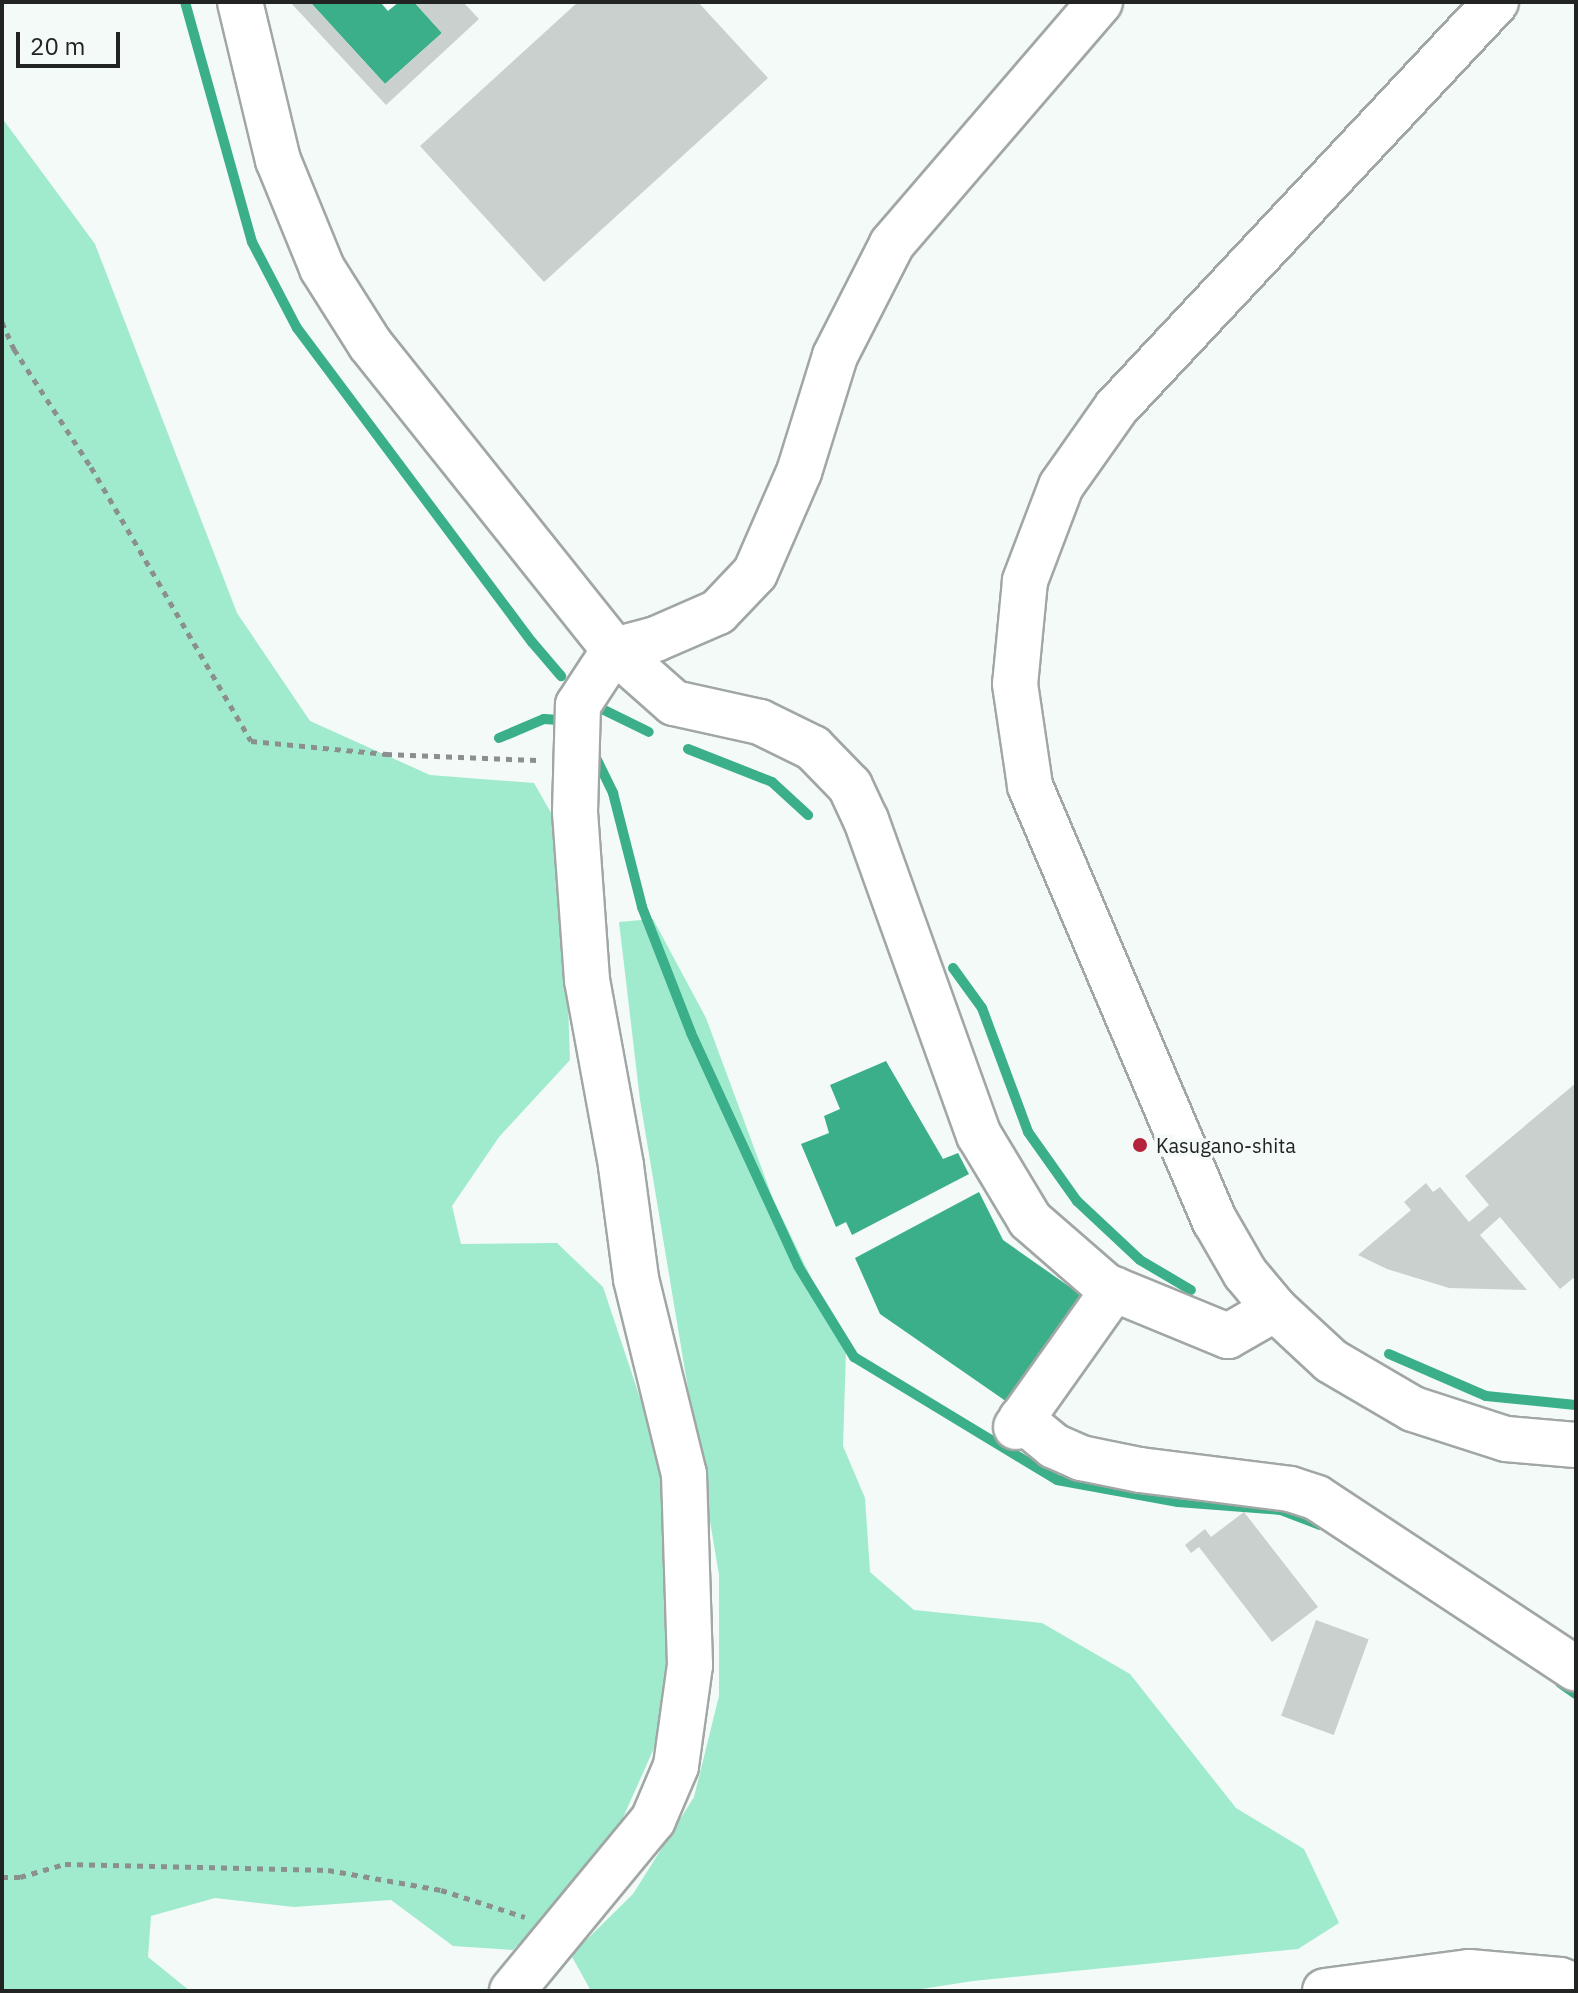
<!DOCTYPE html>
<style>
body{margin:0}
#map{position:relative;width:1578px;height:1993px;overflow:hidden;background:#f3faf7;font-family:"IBM Plex Sans",sans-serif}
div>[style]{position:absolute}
.green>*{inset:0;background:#a0ebcd}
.water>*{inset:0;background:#3aaf89}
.stream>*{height:10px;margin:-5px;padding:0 5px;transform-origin:5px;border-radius:5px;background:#3aaf89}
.building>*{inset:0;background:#c9d0cd;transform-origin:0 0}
.path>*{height:5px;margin-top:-2.5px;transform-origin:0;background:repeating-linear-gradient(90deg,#8b908e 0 6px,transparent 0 12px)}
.roads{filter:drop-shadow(2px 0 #a0a7a4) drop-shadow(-2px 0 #a0a7a4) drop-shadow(0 2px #a0a7a4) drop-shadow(0 -2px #a0a7a4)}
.minor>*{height:44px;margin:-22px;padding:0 22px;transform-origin:22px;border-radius:22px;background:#fff}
.dots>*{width:22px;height:22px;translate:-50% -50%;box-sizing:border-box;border:4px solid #f3faf7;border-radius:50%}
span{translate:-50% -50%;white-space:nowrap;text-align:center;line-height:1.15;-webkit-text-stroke:7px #f3faf7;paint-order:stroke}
.poi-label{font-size:20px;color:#212423}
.left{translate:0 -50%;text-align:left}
.frame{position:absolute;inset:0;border:4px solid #212423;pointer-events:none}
.scale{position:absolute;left:16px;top:32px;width:104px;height:36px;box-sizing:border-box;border:4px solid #212423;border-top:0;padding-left:10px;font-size:24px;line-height:28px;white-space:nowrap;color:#212423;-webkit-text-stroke:6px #f3faf7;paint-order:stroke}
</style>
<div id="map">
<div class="green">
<div style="clip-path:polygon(2px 118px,95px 244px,237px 613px,310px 721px,430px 775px,534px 783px,562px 832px,570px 1060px,499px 1137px,452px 1206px,461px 1244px,557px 1243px,603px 1287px,650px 1428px,669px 1499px,667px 1719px,609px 1849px,513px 1950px,453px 1946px,391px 1900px,294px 1907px,215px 1898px,151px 1916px,148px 1957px,190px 1991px,2px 1991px)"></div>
<div style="clip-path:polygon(653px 919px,706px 1018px,773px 1199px,846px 1350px,843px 1446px,865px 1498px,870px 1572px,914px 1610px,1042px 1623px,1130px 1674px,1236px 1808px,1304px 1849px,1339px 1923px,1298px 1949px,973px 1981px,909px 1991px,591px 1991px,571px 1955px,633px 1894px,694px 1797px,719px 1696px,719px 1575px,640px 1100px,619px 922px)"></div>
</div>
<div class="water">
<div style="clip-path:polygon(310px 2px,380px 2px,388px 11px,399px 2px,414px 2px,442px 33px,385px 84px)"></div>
<div style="clip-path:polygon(886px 1061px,943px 1159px,958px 1153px,969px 1174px,852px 1235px,846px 1222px,836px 1227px,801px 1144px,829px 1133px,824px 1116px,840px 1109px,830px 1085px)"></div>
<div style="clip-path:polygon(979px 1192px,1003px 1240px,1084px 1297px,1010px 1404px,880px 1314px,855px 1258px)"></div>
</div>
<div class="stream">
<div style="left:185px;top:2px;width:249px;rotate:74.4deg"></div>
<div style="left:252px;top:242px;width:97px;rotate:62.4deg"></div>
<div style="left:297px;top:328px;width:392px;rotate:53.2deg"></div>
<div style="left:532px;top:642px;width:45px;rotate:49.5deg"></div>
<div style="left:602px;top:709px;width:52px;rotate:26.1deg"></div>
<div style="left:499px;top:738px;width:49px;rotate:-22.9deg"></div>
<div style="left:544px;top:719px;width:15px;rotate:4deg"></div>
<div style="left:688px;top:749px;width:90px;rotate:21.4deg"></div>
<div style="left:772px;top:782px;width:49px;rotate:42.5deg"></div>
<div style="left:597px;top:760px;width:37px;rotate:64deg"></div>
<div style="left:613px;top:793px;width:118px;rotate:75.7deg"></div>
<div style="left:642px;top:907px;width:135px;rotate:68.7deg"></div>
<div style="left:691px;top:1033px;width:256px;rotate:65.3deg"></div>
<div style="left:798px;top:1266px;width:107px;rotate:58.4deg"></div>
<div style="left:854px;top:1357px;width:237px;rotate:31.2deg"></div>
<div style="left:1057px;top:1480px;width:123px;rotate:10.3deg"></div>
<div style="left:1178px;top:1502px;width:103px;rotate:4.4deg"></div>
<div style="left:1281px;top:1510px;width:42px;rotate:21deg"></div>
<div style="left:953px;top:968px;width:49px;rotate:54.1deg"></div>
<div style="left:982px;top:1008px;width:132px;rotate:69.6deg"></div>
<div style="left:1028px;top:1132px;width:85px;rotate:54.6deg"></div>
<div style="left:1077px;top:1201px;width:86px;rotate:43.1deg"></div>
<div style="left:1140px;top:1260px;width:59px;rotate:30.5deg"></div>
<div style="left:1389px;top:1354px;width:106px;rotate:23.4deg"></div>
<div style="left:1486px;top:1396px;width:90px;rotate:5.7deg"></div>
<div style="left:1560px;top:1683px;width:19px;rotate:35deg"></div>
</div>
<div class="building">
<div style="clip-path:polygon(290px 2px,310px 2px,385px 84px,442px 33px,414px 2px,463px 2px,479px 19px,386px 105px)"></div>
<div style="clip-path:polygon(578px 2px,698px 2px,768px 78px,544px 282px,420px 146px)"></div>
<div style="clip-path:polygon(1576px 1083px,1576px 1276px,1560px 1289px,1500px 1217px,1480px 1235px,1527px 1290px,1449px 1288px,1387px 1269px,1358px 1255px,1411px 1210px,1404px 1202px,1426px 1183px,1433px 1192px,1440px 1187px,1469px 1222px,1489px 1205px,1465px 1176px)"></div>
<div style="clip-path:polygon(1244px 1512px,1318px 1607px,1272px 1642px,1199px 1547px,1191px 1553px,1185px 1545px,1205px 1529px,1211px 1537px)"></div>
<div style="left:1316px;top:1620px;width:56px;height:102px;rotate:20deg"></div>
</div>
<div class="path">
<div style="left:2px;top:322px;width:30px;rotate:66deg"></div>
<div style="left:14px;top:349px;width:141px;rotate:56.9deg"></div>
<div style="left:91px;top:467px;width:317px;rotate:59.7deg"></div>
<div style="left:251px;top:741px;width:136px;rotate:5.5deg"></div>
<div style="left:386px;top:754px;width:152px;rotate:2.3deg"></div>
<div style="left:2px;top:1877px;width:18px"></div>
<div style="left:20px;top:1877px;width:47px;rotate:-16.1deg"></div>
<div style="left:65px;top:1864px;width:263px;rotate:1.3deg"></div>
<div style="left:328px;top:1870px;width:115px;rotate:10deg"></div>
<div style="left:441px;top:1890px;width:88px;rotate:17.8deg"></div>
</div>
<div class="roads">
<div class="minor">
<div style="left:240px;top:2px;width:163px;rotate:76.5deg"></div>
<div style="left:278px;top:160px;width:117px;rotate:67.8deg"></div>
<div style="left:322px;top:268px;width:90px;rotate:57.7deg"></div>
<div style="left:370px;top:344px;width:391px;rotate:51.4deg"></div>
<div style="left:614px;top:650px;width:66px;rotate:123.2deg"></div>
<div style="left:578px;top:705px;width:107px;rotate:91.6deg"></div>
<div style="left:575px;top:812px;width:168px;rotate:85.9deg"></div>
<div style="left:587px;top:980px;width:189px;rotate:79.6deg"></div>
<div style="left:621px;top:1166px;width:114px;rotate:82.4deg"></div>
<div style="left:636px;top:1279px;width:201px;rotate:76.2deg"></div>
<div style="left:684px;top:1474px;width:191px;rotate:88.2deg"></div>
<div style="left:690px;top:1665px;width:102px;rotate:97.9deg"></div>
<div style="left:676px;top:1766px;width:59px;rotate:113.1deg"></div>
<div style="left:653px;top:1820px;width:222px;rotate:129.5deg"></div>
<div style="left:1100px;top:2px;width:319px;rotate:130.7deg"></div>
<div style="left:892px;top:244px;width:126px;rotate:117deg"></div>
<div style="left:835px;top:356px;width:121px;rotate:107.2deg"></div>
<div style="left:799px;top:472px;width:110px;rotate:113.5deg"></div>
<div style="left:755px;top:573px;width:54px;rotate:133.5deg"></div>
<div style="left:718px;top:612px;width:68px;rotate:156.5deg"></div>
<div style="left:656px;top:639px;width:43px;rotate:165.3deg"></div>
<div style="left:614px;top:650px;width:80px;rotate:41.5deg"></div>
<div style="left:674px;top:703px;width:88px;rotate:12.5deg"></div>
<div style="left:760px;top:722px;width:59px;rotate:26.1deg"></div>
<div style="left:813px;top:748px;width:53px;rotate:45.8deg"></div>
<div style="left:850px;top:786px;width:38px;rotate:65deg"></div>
<div style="left:866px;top:820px;width:335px;rotate:70.3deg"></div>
<div style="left:979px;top:1135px;width:99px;rotate:59deg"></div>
<div style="left:1030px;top:1220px;width:101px;rotate:41deg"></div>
<div style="left:1106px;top:1286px;width:132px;rotate:22.3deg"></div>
<div style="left:1228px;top:1336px;width:54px;rotate:-29.9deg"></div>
<div style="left:1496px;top:2px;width:556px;rotate:133.11deg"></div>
<div style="left:1116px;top:408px;width:95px;rotate:125.2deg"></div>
<div style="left:1061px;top:486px;width:102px;rotate:110.8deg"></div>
<div style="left:1025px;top:581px;width:103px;rotate:95.5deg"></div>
<div style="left:1015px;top:684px;width:103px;rotate:81.6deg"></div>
<div style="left:1030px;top:786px;width:473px;rotate:67deg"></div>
<div style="left:1215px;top:1221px;width:60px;rotate:60deg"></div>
<div style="left:1245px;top:1273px;width:47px;rotate:50.2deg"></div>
<div style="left:1275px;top:1309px;width:76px;rotate:42.9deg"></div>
<div style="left:1331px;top:1361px;width:95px;rotate:30.3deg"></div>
<div style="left:1413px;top:1409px;width:98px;rotate:17.9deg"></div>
<div style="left:1506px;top:1439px;width:70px;rotate:4.9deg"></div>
<div style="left:1021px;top:1419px;width:43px;rotate:39.3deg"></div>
<div style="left:1054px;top:1446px;width:30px;rotate:24deg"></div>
<div style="left:1081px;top:1458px;width:60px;rotate:11.5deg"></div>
<div style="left:1140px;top:1470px;width:151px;rotate:7.2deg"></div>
<div style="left:1290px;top:1489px;width:28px;rotate:18deg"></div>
<div style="left:1317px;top:1498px;width:310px;rotate:33.4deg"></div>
<div style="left:1016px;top:1427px;width:169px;rotate:-54.6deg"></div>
<div style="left:1325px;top:1991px;width:145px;rotate:-7.5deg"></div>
<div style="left:1469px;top:1972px;width:91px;rotate:5deg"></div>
<div style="left:1560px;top:1980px;width:17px;rotate:21deg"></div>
</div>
</div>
<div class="dots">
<div style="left:1140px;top:1145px;background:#b4223c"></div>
</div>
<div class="poi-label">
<span class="left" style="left:1156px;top:1145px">Kasugano-shita</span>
</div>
<div class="frame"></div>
<div class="scale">20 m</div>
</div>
